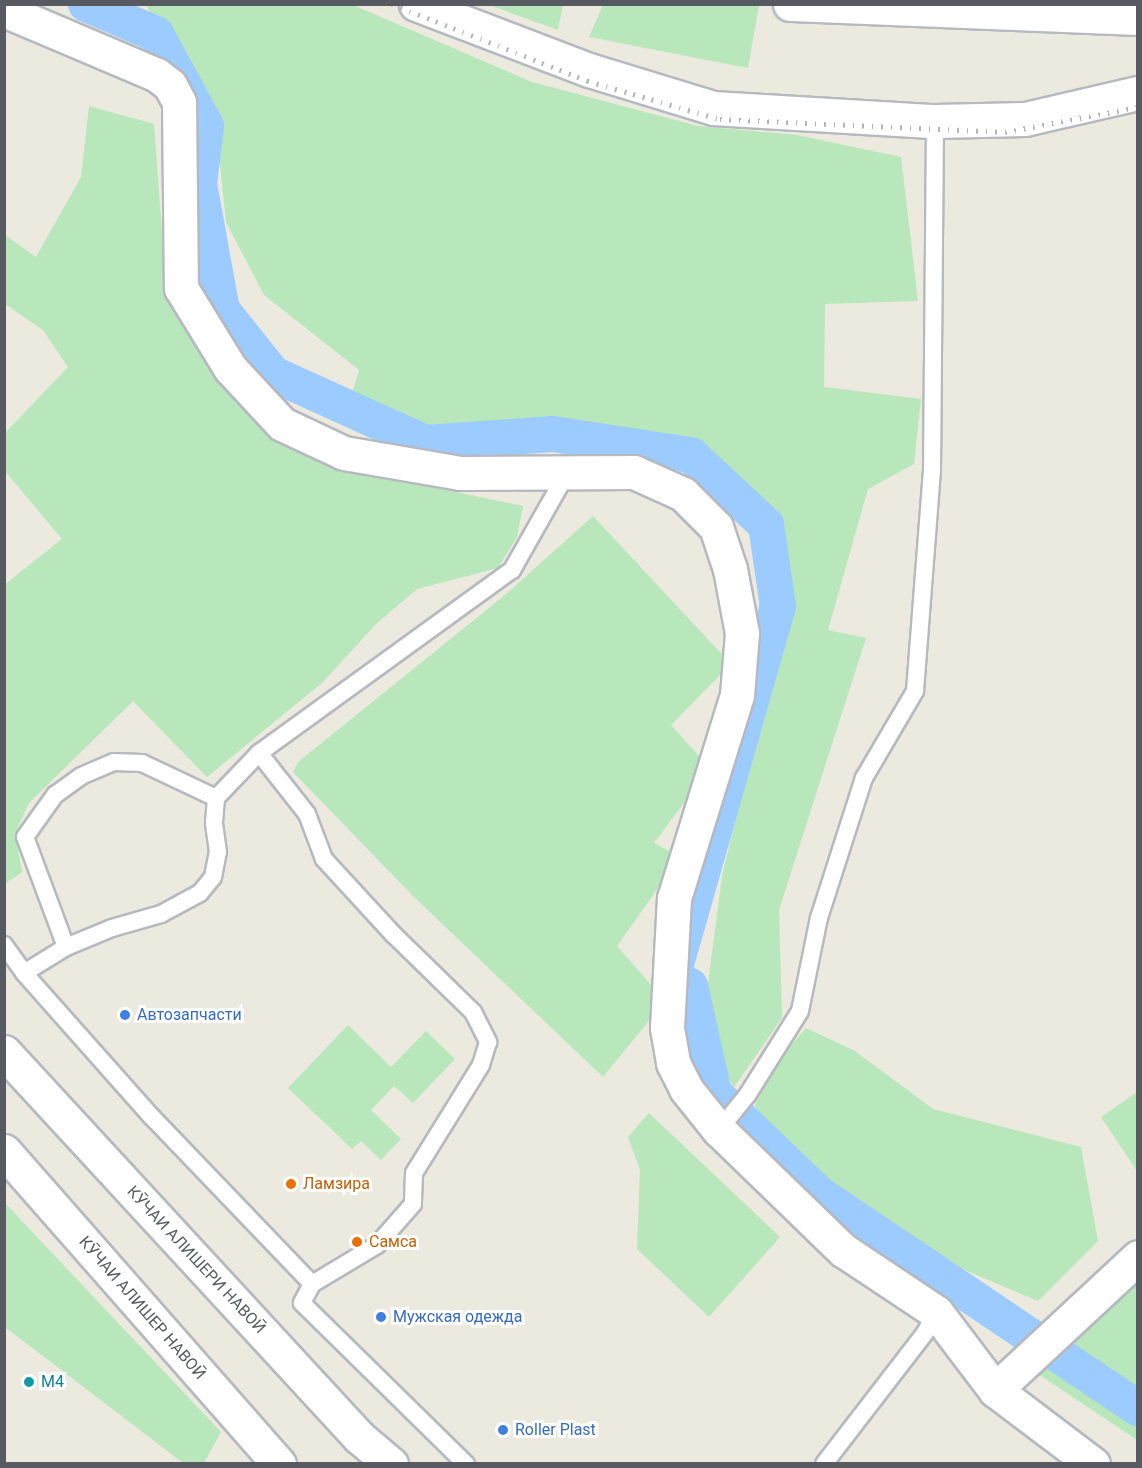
<!DOCTYPE html>
<meta charset="utf-8">
<style>
body{margin:0}
#map{position:relative;width:1142px;height:1468px;overflow:hidden;background:#eceade;font-family:Roboto,sans-serif}
div>[style]{position:absolute}
.green>*{inset:0;background:#b7e7bb}
.canal>*{height:36px;margin:-18px;padding:0 18px;transform-origin:18px;border-radius:18px;background:#9bcbff}
.roads{filter:drop-shadow(2px 0 #b6b9bf) drop-shadow(-2px 0 #b6b9bf) drop-shadow(0 2px #b6b9bf) drop-shadow(0 -2px #b6b9bf)}
.lane>*{height:16px;margin:-8px;padding:0 8px;transform-origin:8px;border-radius:8px;background:#fff}
.street>*{height:33px;margin:-16.5px;padding:0 16.5px;transform-origin:16.5px;border-radius:16.5px;background:#fff}
.secondary>*{height:33px;margin:-16.5px;padding:0 16.5px;transform-origin:16.5px;border-radius:16.5px;background:#fff}
.rail>*{height:4.5px;margin-top:-2.25px;transform-origin:0;background:repeating-linear-gradient(90deg,#b3b4b4 0 1.5px,transparent 0 9.5px)}
.dots>*{width:16px;height:16px;translate:-50% -50%;box-sizing:border-box;border:3px solid #fff;border-radius:50%}
span{translate:-50% -50%;white-space:nowrap;text-align:center;line-height:1.15;-webkit-text-stroke:6px #fff;paint-order:stroke}
.shop-label{font-size:16px;color:#366cbe}
.left{translate:0 -50%;text-align:left}
.food-label{font-size:16px;color:#c56008}
.street-label{font-size:16px;color:#575b61}
.culture-label{font-size:16px;color:#0d838f}
.frame{position:absolute;inset:0;border:6px solid #575b61;pointer-events:none}
</style>
<div id="map">
<div class="green">
<div style="clip-path:polygon(150px 4px,353px 5px,532px 82px,698px 126px,797px 135px,901px 157px,918px 301px,825px 304px,824px 387px,921px 399px,914px 464px,868px 489px,828px 630px,866px 638px,779px 910px,782px 1018px,734px 1087px,701px 1037px,722px 876px,785px 609px,773px 520px,686px 442px,556px 422px,426px 431px,347px 410px,359px 370px,264px 295px,226px 222px,215px 118px,147px 7px)"></div>
<div style="clip-path:polygon(489px 5px,563px 5px,558px 30px)"></div>
<div style="clip-path:polygon(603px 5px,759px 5px,748px 68px,589px 37px)"></div>
<div style="clip-path:polygon(89px 106px,154px 124px,163px 245px,171px 281px,273px 435px,461px 493px,523px 506px,517px 537px,498px 568px,417px 589px,377px 623px,322px 683px,207px 777px,133px 701px,29px 803px,15px 833px,22px 872px,5px 884px,4px 585px,62px 539px,5px 471px,4px 434px,68px 367px,43px 330px,5px 304px,5px 235px,36px 257px,81px 177px)"></div>
<div style="clip-path:polygon(593px 516px,731px 664px,671px 725px,710px 768px,654px 843px,680px 857px,617px 946px,665px 1001px,603px 1077px,413px 896px,293px 772px,298px 762px,505px 595px)"></div>
<div style="clip-path:polygon(348px 1025px,391px 1067px,426px 1031px,455px 1059px,413px 1103px,394px 1086px,371px 1110px,401px 1139px,381px 1160px,361px 1141px,352px 1149px,288px 1088px)"></div>
<div style="clip-path:polygon(806px 1028px,855px 1051px,933px 1109px,1081px 1147px,1098px 1241px,1038px 1301px,889px 1238px,772px 1145px,755px 1105px,779px 1059px)"></div>
<div style="clip-path:polygon(1137px 1092px,1137px 1171px,1101px 1117px)"></div>
<div style="clip-path:polygon(649px 1113px,780px 1237px,709px 1317px,637px 1249px,640px 1170px,628px 1137px)"></div>
<div style="clip-path:polygon(4px 1202px,221px 1432px,204px 1463px,183px 1463px,5px 1327px)"></div>
<div style="clip-path:polygon(1130px 1275px,1137px 1280px,1137px 1440px,1032px 1370px)"></div>
</div>
<div class="canal">
<div style="left:86px;top:4px;width:76px;rotate:23.2deg"></div>
<div style="left:156px;top:34px;width:105px;rotate:61.5deg"></div>
<div style="left:206px;top:126px;width:58px;rotate:96.9deg"></div>
<div style="left:199px;top:184px;width:128px;rotate:79.7deg"></div>
<div style="left:222px;top:310px;width:82px;rotate:51.4deg"></div>
<div style="left:273px;top:374px;width:167px;rotate:24.4deg"></div>
<div style="left:425px;top:443px;width:128px;rotate:-4deg"></div>
<div style="left:553px;top:434px;width:140px;rotate:8.7deg"></div>
<div style="left:691px;top:455px;width:103px;rotate:43deg"></div>
<div style="left:766px;top:525px;width:82px;rotate:81.6deg"></div>
<div style="left:778px;top:606px;width:386px;rotate:105.9deg"></div>
<div style="left:672px;top:977px;width:20px;rotate:27deg"></div>
<div style="left:690px;top:986px;width:110px;rotate:77.4deg"></div>
<div style="left:714px;top:1093px;width:146px;rotate:43.9deg"></div>
<div style="left:819px;top:1194px;width:384px;rotate:33.9deg"></div>
</div>
<div class="roads">
<div class="lane">
<div style="left:259px;top:753px;width:78px;rotate:51.8deg"></div>
<div style="left:307px;top:814px;width:48px;rotate:69.3deg"></div>
<div style="left:324px;top:859px;width:102px;rotate:47.4deg"></div>
<div style="left:393px;top:934px;width:112px;rotate:44.3deg"></div>
<div style="left:473px;top:1012px;width:34px;rotate:63deg"></div>
<div style="left:488px;top:1042px;width:24px;rotate:107deg"></div>
<div style="left:481px;top:1065px;width:127px;rotate:121.8deg"></div>
<div style="left:414px;top:1173px;width:31px;rotate:92deg"></div>
<div style="left:413px;top:1204px;width:55px;rotate:131.3deg"></div>
<div style="left:377px;top:1245px;width:76px;rotate:149deg"></div>
<div style="left:4px;top:945px;width:34px;rotate:54deg"></div>
<div style="left:24px;top:973px;width:193px;rotate:48.4deg"></div>
<div style="left:152px;top:1117px;width:231px;rotate:46.2deg"></div>
<div style="left:312px;top:1284px;width:21px;rotate:118deg"></div>
<div style="left:302px;top:1303px;width:230px;rotate:44.5deg"></div>
<div style="left:66px;top:947px;width:117px;rotate:-110.4deg"></div>
<div style="left:25px;top:837px;width:52px;rotate:-54.5deg"></div>
<div style="left:55px;top:795px;width:32px;rotate:-36deg"></div>
<div style="left:81px;top:776px;width:36px;rotate:-23deg"></div>
<div style="left:114px;top:762px;width:28px;rotate:2deg"></div>
<div style="left:142px;top:763px;width:82px;rotate:25.3deg"></div>
<div style="left:24px;top:973px;width:49px;rotate:-31.8deg"></div>
<div style="left:66px;top:947px;width:50px;rotate:-22.4deg"></div>
<div style="left:112px;top:928px;width:51px;rotate:-15.9deg"></div>
<div style="left:161px;top:914px;width:44px;rotate:-28.3deg"></div>
<div style="left:200px;top:893px;width:21px;rotate:-51deg"></div>
<div style="left:213px;top:877px;width:25px;rotate:-79deg"></div>
<div style="left:218px;top:852px;width:30px;rotate:-98deg"></div>
<div style="left:214px;top:822px;width:24px;rotate:-85deg"></div>
<div style="left:216px;top:798px;width:62px;rotate:-46.3deg"></div>
<div style="left:259px;top:753px;width:312px;rotate:-35.9deg"></div>
<div style="left:512px;top:570px;width:114px;rotate:-60.5deg"></div>
<div style="left:719px;top:1130px;width:46px;rotate:-51.1deg"></div>
<div style="left:748px;top:1094px;width:98px;rotate:-57.9deg"></div>
<div style="left:800px;top:1011px;width:95px;rotate:-78.5deg"></div>
<div style="left:819px;top:918px;width:147px;rotate:-72.2deg"></div>
<div style="left:864px;top:778px;width:101px;rotate:-59.6deg"></div>
<div style="left:915px;top:691px;width:222px;rotate:-85.6deg"></div>
<div style="left:932px;top:470px;width:349px;rotate:-89.5deg"></div>
<div style="left:824px;top:1464px;width:165px;rotate:-52.4deg"></div>
<div style="left:925px;top:1333px;width:24px;rotate:-62deg"></div>
</div>
<div class="street">
<div style="left:416px;top:4px;width:185px;rotate:20.9deg"></div>
<div style="left:589px;top:70px;width:130px;rotate:17deg"></div>
<div style="left:713px;top:108px;width:222px;rotate:3.4deg"></div>
<div style="left:935px;top:121px;width:90px;rotate:-1.3deg"></div>
<div style="left:1025px;top:119px;width:116px;rotate:-13deg"></div>
<div style="left:790px;top:4px;width:348px;rotate:2.3deg"></div>
<div style="left:4px;top:10px;width:166px;rotate:23deg"></div>
<div style="left:157px;top:75px;width:16px;rotate:38deg"></div>
<div style="left:170px;top:85px;width:19px;rotate:62deg"></div>
<div style="left:179px;top:102px;width:186px;rotate:89.4deg"></div>
<div style="left:181px;top:288px;width:94px;rotate:58.5deg"></div>
<div style="left:230px;top:368px;width:76px;rotate:47.1deg"></div>
<div style="left:282px;top:424px;width:68px;rotate:25.1deg"></div>
<div style="left:344px;top:453px;width:118px;rotate:9.8deg"></div>
<div style="left:460px;top:473px;width:174px;rotate:-0.3deg"></div>
<div style="left:634px;top:472px;width:54px;rotate:24.2deg"></div>
<div style="left:683px;top:494px;width:47px;rotate:45deg"></div>
<div style="left:716px;top:527px;width:44px;rotate:71.6deg"></div>
<div style="left:730px;top:569px;width:65px;rotate:79.4deg"></div>
<div style="left:742px;top:633px;width:62px;rotate:94.6deg"></div>
<div style="left:737px;top:695px;width:213px;rotate:107.2deg"></div>
<div style="left:674px;top:898px;width:130px;rotate:93.1deg"></div>
<div style="left:667px;top:1028px;width:36px;rotate:80deg"></div>
<div style="left:673px;top:1063px;width:29px;rotate:63deg"></div>
<div style="left:686px;top:1089px;width:53px;rotate:51.2deg"></div>
<div style="left:719px;top:1130px;width:173px;rotate:44.1deg"></div>
<div style="left:843px;top:1250px;width:112px;rotate:33.7deg"></div>
<div style="left:936px;top:1312px;width:98px;rotate:52.9deg"></div>
<div style="left:995px;top:1390px;width:195px;rotate:-42.9deg"></div>
<div style="left:995px;top:1390px;width:123px;rotate:37.1deg"></div>
</div>
<div class="secondary">
<div style="left:4px;top:1052px;width:524px;rotate:47.32deg"></div>
<div style="left:359px;top:1437px;width:42px;rotate:40.2deg"></div>
<div style="left:4px;top:1151px;width:417px;rotate:48.7deg"></div>
</div>
</div>
<div class="rail">
<div style="left:392px;top:4px;width:211px;rotate:21.4deg"></div>
<div style="left:588px;top:81px;width:137px;rotate:16.1deg"></div>
<div style="left:720px;top:119px;width:285px;rotate:2.6deg"></div>
<div style="left:1005px;top:132px;width:135px;rotate:-10.6deg"></div>
</div>
<div class="dots">
<div style="left:125px;top:1015px;background:#3f7fe0"></div>
<div style="left:291px;top:1184px;background:#e8710a"></div>
<div style="left:357px;top:1242px;background:#e8710a"></div>
<div style="left:381px;top:1317px;background:#3f7fe0"></div>
<div style="left:29px;top:1382px;background:#0f9aa8"></div>
<div style="left:503px;top:1430px;background:#3f7fe0"></div>
</div>
<div class="shop-label">
<span class="left" style="left:137px;top:1015px">Автозапчасти</span>
<span class="left" style="left:393px;top:1317px">Мужская одежда</span>
<span class="left" style="left:515px;top:1430px">Roller Plast</span>
</div>
<div class="food-label">
<span class="left" style="left:303px;top:1184px">Ламзира</span>
<span class="left" style="left:369px;top:1242px">Самса</span>
</div>
<div class="street-label">
<span style="left:196px;top:1260px;rotate:47deg">КӮЧАИ АЛИШЕРИ НАВОӢ</span>
<span style="left:142px;top:1308px;rotate:49deg">КӮЧАИ АЛИШЕР НАВОӢ</span>
</div>
<div class="culture-label">
<span class="left" style="left:41px;top:1382px">М4</span>
</div>
<div class="frame"></div>
</div>
